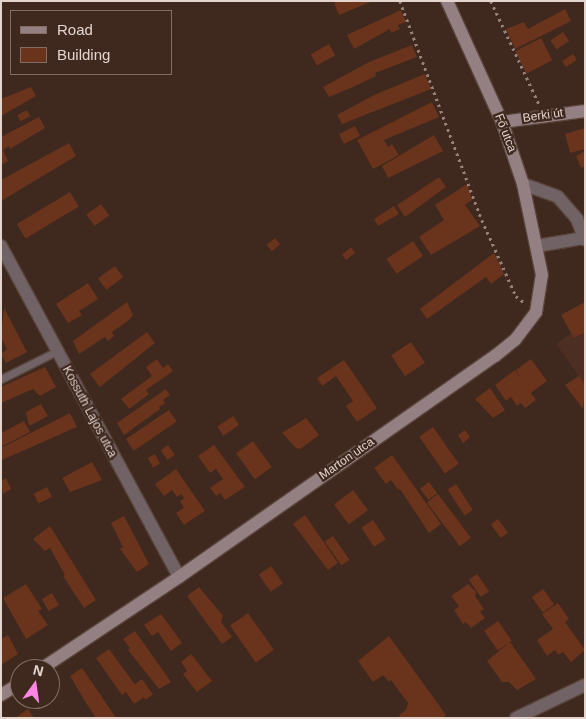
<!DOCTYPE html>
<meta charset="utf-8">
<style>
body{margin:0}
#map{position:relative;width:586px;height:719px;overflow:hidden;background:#3f281e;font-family:Arial,sans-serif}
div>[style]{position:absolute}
.built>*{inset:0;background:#4c2e22}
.building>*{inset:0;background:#6a331c;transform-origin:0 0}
.path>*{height:2.5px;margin-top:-1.25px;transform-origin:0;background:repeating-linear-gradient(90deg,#95827a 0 2.5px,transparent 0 6.5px)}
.roads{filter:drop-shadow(1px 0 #59443a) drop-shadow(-1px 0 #59443a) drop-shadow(0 1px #59443a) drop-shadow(0 -1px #59443a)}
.lane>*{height:7px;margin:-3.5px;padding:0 3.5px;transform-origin:3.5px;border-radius:3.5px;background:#706265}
.street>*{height:12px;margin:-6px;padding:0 6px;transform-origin:6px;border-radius:6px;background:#706265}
.secondary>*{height:12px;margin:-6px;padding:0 6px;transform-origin:6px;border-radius:6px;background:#947f83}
span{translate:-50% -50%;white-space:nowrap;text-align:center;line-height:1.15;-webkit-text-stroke:4.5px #3f281e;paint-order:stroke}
.street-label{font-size:12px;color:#e4d4ce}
.frame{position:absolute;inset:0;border:2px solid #e4d4ce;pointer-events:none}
.legend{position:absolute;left:10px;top:10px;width:162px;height:65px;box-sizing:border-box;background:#3f281e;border:1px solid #816d64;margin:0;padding:6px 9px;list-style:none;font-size:15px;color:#e4d4ce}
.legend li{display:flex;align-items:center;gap:10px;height:25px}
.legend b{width:25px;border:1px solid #816d64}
.north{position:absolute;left:10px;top:659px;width:50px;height:50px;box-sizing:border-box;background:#3f281e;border:1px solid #816d64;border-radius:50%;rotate:14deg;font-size:14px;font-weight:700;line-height:20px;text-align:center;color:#e4d4ce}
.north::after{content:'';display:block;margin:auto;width:18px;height:22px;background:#fc86e4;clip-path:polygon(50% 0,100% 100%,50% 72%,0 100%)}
</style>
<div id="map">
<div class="built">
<div style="clip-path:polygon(585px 302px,585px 385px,556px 344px,571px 333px,561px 315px)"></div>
</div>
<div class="building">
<div style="clip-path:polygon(339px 1px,373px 1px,339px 15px,334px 3px)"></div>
<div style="clip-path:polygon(565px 9px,571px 21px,515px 49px,506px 29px,524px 22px,528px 29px)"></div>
<div style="clip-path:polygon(401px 10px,406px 22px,398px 25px,400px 29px,391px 33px,390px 29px,354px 49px,347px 35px)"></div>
<div style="left:563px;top:32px;width:11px;height:15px;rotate:56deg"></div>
<div style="left:541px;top:38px;width:25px;height:29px;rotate:63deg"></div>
<div style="left:329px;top:44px;width:13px;height:21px;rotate:61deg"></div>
<div style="clip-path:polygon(412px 45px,417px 57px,375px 73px,376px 76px,353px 87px,329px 97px,323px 87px,369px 62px)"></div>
<div style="left:573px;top:54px;width:7px;height:13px;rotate:56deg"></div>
<div style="clip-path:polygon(425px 74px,431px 89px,342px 124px,337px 115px,374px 95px)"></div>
<div style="clip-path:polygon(31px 87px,36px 96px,1px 116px,1px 99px)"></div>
<div style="clip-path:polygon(432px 102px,439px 117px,384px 140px,388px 147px,392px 144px,399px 155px,373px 169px,357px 140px)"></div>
<div style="left:27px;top:110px;width:7px;height:11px;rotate:63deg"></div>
<div style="clip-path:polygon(39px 117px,45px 128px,10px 149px,9px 146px,3px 150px,8px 161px,1px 165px,1px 137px)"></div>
<div style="left:355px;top:126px;width:11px;height:18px;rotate:63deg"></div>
<div style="clip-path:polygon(585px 128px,585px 149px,570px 153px,565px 134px)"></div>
<div style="clip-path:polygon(434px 135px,443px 151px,388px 178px,382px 166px)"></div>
<div style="clip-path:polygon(69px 143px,76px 156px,1px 201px,1px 180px)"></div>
<div style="clip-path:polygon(585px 151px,585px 166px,581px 168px,576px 156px)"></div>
<div style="clip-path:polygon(439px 177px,446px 187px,405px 217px,397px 205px)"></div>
<div style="clip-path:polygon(467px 184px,472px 200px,465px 205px,480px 226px,431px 255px,419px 237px,444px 220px,435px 205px)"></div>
<div style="left:70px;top:192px;width:17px;height:62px;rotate:59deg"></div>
<div style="left:101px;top:204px;width:14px;height:18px;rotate:54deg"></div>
<div style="clip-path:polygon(394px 206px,399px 214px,378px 226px,374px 219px)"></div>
<div style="left:275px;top:238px;width:8px;height:11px;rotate:50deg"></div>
<div style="left:413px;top:241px;width:18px;height:32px;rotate:56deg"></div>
<div style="clip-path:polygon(351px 247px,355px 253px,346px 260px,342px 255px)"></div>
<div style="clip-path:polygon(494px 253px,504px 274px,491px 284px,486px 277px,427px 319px,420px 309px)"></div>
<div style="left:115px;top:266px;width:14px;height:21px;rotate:54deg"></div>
<div style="clip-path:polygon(88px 283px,98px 299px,79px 311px,82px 315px,68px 323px,56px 304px)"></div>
<div style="clip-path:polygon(127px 302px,133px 315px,129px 320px,112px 332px,114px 336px,108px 341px,105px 337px,79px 354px,73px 341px)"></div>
<div style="clip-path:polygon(585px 302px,585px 332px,574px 338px,561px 315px)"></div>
<div style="clip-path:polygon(4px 308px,27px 352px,6px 363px,1px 354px,7px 349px,1px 338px)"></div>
<div style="clip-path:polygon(147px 332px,155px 343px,100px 387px,90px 374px)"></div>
<div style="left:411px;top:342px;width:25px;height:24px;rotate:56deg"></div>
<div style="clip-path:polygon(157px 359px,163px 368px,168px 364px,173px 371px,146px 390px,149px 394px,129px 409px,121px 399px,152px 376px,146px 367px)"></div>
<div style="clip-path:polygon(531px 359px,547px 381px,531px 393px,536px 400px,525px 408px,521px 403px,517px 406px,511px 397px,506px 401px,495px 385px,515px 370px,522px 380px,516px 370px)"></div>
<div style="clip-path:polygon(344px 360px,377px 408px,357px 422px,346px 406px,353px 401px,336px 376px,322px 386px,317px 378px)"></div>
<div style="clip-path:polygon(45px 367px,56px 387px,40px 396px,33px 389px,1px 403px,1px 387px)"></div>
<div style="clip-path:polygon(579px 376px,585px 385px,583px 409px,565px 385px)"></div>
<div style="clip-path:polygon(490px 388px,505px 410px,493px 418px,475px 399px)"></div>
<div style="clip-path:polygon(166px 389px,170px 395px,163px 400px,165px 403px,159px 407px,160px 409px,124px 435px,117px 423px)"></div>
<div style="clip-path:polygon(41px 404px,48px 416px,29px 426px,26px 412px)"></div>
<div style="left:169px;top:410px;width:14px;height:52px;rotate:56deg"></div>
<div style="clip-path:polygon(70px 413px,77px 427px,2px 460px,1px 448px)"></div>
<div style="left:233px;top:416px;width:11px;height:19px;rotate:56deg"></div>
<div style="clip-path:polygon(306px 418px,319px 435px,300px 449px,296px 448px,282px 433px)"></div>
<div style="clip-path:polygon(24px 421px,30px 432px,1px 447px,1px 433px)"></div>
<div style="left:433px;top:427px;width:45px;height:17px;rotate:55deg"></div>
<div style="clip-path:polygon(465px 430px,470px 437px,463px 443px,458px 435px)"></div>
<div style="left:253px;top:441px;width:32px;height:21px;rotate:54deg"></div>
<div style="left:168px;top:445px;width:12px;height:9px;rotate:55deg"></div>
<div style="clip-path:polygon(214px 445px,245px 487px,225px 500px,220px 493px,216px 496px,210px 488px,223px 479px,216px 469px,210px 473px,198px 456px)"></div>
<div style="left:155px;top:454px;width:11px;height:8px;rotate:63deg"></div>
<div style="clip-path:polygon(392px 455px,441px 524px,429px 533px,400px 489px,398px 490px,391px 480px,386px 484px,374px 468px)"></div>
<div style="clip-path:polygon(92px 462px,102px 480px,70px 492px,62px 478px)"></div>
<div style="clip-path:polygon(176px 469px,205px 511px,184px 525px,176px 513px,184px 508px,180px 501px,184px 498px,181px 494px,177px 497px,172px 490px,164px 496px,155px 484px)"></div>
<div style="clip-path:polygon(6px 478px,11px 489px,3px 494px,1px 481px)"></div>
<div style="left:429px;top:482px;width:14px;height:11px;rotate:54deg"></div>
<div style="left:456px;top:484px;width:31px;height:10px;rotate:57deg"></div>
<div style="left:47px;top:487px;width:11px;height:15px;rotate:63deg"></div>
<div style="left:353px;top:490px;width:25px;height:24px;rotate:53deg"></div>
<div style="left:438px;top:494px;width:55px;height:14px;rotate:53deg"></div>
<div style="clip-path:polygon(305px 515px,338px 563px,328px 570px,293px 524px)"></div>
<div style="clip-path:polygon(124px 516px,149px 564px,137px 572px,120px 549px,123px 547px,111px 523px)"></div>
<div style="left:498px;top:519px;width:17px;height:9px;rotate:54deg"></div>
<div style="left:373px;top:520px;width:23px;height:14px;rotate:56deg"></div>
<div style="clip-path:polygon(50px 526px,96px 600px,84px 608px,63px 576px,65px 575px,50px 548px,45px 551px,33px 539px)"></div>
<div style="left:333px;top:536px;width:29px;height:10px;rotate:55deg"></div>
<div style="left:271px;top:566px;width:21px;height:15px;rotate:55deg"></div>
<div style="left:477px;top:574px;width:21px;height:10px;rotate:55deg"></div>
<div style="clip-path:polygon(26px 584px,42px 609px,38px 611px,48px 625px,26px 639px,3px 598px)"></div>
<div style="clip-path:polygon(468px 584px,476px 592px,475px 596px,484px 609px,480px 612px,485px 618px,471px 628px,466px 622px,463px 624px,454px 610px,459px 606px,451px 596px)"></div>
<div style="clip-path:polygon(199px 587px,223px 616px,221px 622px,232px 637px,222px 644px,187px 596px)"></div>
<div style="left:543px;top:589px;width:19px;height:14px;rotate:54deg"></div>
<div style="left:52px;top:593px;width:14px;height:12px;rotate:60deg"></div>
<div style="clip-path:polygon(558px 603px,569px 619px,565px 622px,585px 650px,571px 662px,563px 652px,558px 655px,555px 650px,547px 656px,537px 640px,553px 629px,542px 614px)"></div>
<div style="left:248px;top:613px;width:45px;height:22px;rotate:55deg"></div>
<div style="clip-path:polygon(161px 614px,182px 643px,171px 651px,158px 632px,152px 636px,144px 625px)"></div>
<div style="left:498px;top:621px;width:24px;height:17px;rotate:55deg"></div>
<div style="clip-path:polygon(135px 631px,171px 682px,159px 689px,128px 650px,130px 648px,123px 639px)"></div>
<div style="clip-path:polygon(8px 635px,18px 654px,1px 665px,1px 639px)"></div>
<div style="clip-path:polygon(389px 636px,446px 715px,442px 718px,401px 718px,399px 715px,406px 710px,408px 703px,391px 680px,389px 682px,383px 675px,373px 682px,358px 661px)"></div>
<div style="clip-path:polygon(510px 642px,536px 679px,517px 690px,509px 682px,502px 682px,487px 661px)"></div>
<div style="clip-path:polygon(109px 649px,144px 697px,134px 704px,126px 692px,122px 695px,96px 658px)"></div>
<div style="clip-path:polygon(191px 654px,212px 681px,197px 692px,183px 674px,187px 671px,181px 662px)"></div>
<div style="clip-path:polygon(82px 668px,100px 694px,116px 718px,96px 718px,86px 703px,70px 676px)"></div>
<div style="left:142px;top:679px;width:19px;height:9px;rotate:55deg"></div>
<div style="clip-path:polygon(28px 709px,34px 718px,15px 718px)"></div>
</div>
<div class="path">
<div style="left:400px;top:1px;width:234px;rotate:69.5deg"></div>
<div style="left:482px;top:220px;width:83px;rotate:65.9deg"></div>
<div style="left:516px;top:296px;width:11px;rotate:38deg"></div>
<div style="left:491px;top:1px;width:114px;rotate:65deg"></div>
</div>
<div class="roads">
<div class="lane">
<div style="left:1px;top:379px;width:63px;rotate:-26.6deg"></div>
</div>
<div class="street">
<div style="left:523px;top:184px;width:37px;rotate:20deg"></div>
<div style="left:558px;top:197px;width:29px;rotate:49deg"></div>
<div style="left:577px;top:219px;width:22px;rotate:69deg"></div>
<div style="left:1px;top:246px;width:376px;rotate:61.7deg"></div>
<div style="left:537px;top:246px;width:48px;rotate:-9.7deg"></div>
<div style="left:516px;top:718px;width:76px;rotate:-25.6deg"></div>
</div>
<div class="secondary">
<div style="left:502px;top:122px;width:84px;rotate:-7.5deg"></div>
<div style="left:41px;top:669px;width:166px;rotate:-33.7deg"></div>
<div style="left:179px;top:577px;width:386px;rotate:-35deg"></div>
<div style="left:495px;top:356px;width:26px;rotate:-39deg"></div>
<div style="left:515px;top:340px;width:35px;rotate:-53deg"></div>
<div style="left:536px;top:312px;width:37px;rotate:-81deg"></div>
<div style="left:542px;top:275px;width:93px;rotate:-101.8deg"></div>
<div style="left:523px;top:184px;width:65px;rotate:-108.7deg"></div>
<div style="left:502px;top:122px;width:133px;rotate:-114.4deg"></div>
<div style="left:1px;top:695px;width:22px;rotate:-32deg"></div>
</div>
</div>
<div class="street-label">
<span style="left:543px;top:116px;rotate:-8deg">Berki út</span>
<span style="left:505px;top:133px;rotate:69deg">Fő utca</span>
<span style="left:89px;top:412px;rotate:62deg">Kossuth Lajos utca</span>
<span style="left:347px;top:459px;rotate:-35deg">Marton utca</span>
</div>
<div class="frame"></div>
<ul class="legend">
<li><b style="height:6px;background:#947f83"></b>Road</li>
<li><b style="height:14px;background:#6a331c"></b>Building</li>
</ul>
<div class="north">N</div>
</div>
